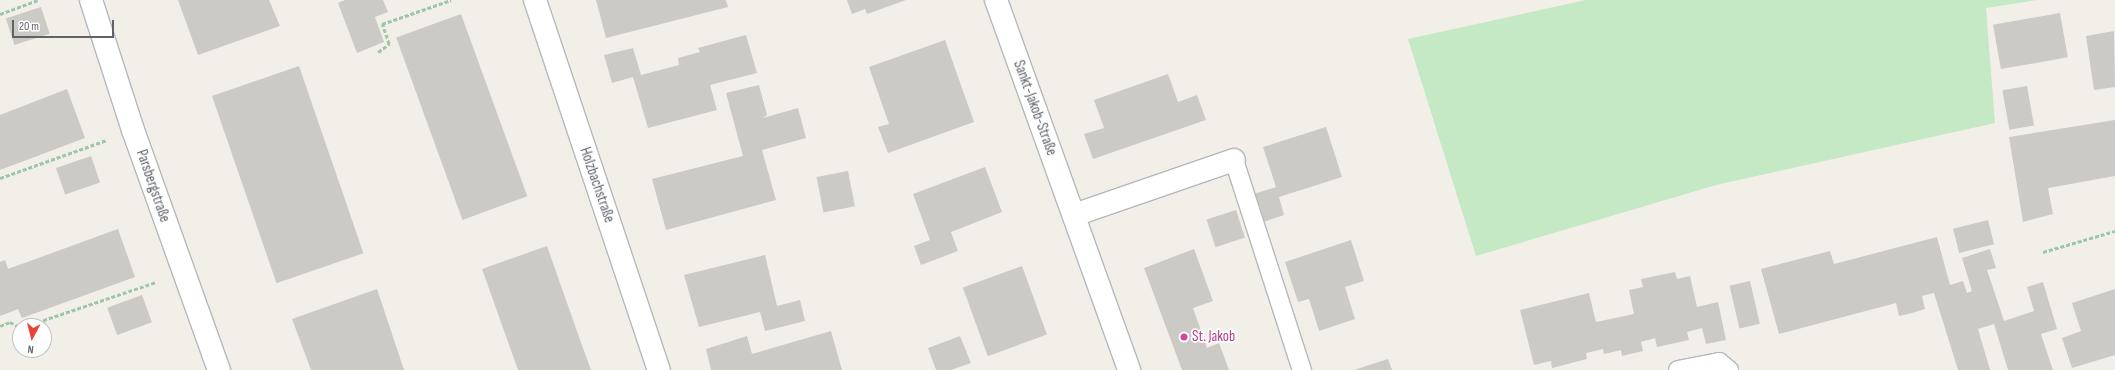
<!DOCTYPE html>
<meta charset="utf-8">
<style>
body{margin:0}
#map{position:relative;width:2115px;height:370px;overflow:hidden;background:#f1efe8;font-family:"Sofia Sans Condensed",sans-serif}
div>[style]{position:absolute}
.green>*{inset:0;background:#c5e8c5}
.building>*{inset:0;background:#cccac5;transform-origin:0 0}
.path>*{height:2.5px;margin-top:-1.25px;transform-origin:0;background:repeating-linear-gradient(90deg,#9cc7a9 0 4px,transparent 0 6px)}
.roads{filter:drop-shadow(1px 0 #b5b8bc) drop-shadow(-1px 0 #b5b8bc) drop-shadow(0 1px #b5b8bc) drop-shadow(0 -1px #b5b8bc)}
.service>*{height:18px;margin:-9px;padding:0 9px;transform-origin:9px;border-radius:9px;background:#fff}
.minor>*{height:22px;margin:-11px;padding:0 11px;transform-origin:11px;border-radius:11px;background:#fff}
.dots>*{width:11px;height:11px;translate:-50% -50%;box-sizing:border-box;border:2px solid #fff;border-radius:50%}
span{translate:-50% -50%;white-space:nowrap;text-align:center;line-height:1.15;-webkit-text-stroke:3.5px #fff;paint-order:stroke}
.street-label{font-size:15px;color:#5f6368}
.hotel-label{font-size:15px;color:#b23c85}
.left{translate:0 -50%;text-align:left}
.north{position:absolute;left:12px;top:318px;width:40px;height:40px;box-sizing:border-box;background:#fff;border:1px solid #bfc1c3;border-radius:50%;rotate:187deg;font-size:11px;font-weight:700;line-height:16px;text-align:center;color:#5f6368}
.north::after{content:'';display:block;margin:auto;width:14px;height:18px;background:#ea4335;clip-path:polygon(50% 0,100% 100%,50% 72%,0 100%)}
.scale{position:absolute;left:12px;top:20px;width:102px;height:18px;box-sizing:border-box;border:2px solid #5f6368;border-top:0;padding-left:5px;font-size:12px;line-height:14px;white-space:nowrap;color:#5f6368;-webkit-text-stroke:3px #fff;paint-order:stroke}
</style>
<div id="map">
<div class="green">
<div style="clip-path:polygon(1586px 0,2037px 0,1986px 8px,1995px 123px,1716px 185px,1476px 256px,1408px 39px)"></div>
</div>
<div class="building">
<div style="clip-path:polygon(178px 0,269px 0,280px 26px,198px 55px)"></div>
<div style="clip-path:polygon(345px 0,383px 0,388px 12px,375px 17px,384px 42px,357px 53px,338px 3px)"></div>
<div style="clip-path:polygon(596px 0,726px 0,728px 7px,606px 38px)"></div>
<div style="clip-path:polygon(847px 0,906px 0,867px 14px,865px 9px,852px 14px)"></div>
<div style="left:41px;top:7px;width:28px;height:37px;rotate:72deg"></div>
<div style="left:2060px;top:13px;width:45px;height:68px;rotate:80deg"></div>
<div style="left:461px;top:14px;width:194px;height:69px;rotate:70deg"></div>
<div style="clip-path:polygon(2114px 31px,2115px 87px,2094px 90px,2086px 36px)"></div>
<div style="clip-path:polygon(746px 35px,757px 73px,710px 85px,717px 110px,648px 128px,633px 77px,612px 83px,604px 55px,633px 48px,641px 75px,679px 65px,678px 58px,700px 52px,698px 48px)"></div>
<div style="clip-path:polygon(945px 40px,974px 122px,888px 153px,878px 127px,889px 124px,869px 67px)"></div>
<div style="left:299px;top:66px;width:198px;height:92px;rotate:71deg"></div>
<div style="clip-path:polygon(1168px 74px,1178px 102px,1197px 95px,1206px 120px,1093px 159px,1084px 134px,1104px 128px,1094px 100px)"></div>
<div style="clip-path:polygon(759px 85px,767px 115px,763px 118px,798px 108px,806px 138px,762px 150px,776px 200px,666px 230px,652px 179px,743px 156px,726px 93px)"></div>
<div style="left:2027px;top:86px;width:40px;height:25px;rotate:80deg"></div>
<div style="clip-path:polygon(67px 89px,85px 138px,0 170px,0 115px)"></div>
<div style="clip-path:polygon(2115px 120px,2115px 176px,2048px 188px,2053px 214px,2023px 222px,2009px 137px)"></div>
<div style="clip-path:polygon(1326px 127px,1342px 177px,1279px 197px,1284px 215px,1263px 222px,1254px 194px,1276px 187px,1263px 147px)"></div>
<div style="left:91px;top:156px;width:28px;height:37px;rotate:71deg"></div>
<div style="clip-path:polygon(985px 167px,1002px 212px,951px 232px,958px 251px,921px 265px,914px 246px,930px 240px,913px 194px)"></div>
<div style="left:848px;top:171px;width:36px;height:32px;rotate:79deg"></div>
<div style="left:1236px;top:210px;width:29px;height:31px;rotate:72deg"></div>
<div style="left:1988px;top:220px;width:25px;height:36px;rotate:76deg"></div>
<div style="clip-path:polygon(118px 229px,135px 277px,22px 318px,18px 309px,0 316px,0 262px,5px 260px,8px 269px)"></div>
<div style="clip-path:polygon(1937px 237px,1950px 285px,1963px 281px,1967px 293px,1972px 291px,1962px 258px,1990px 249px,1996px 268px,1987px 270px,2004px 321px,2034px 311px,2027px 287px,2043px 282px,2057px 329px,2041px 334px,2053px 370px,2008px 370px,1994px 324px,1978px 329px,1990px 370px,1958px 370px,1934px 293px,1922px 296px,1925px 309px,1912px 313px,1899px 316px,1896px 303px,1779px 334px,1761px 269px,1830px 251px,1834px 264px)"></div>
<div style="clip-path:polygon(1351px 240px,1364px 281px,1345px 287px,1355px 319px,1319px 331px,1309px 299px,1298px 302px,1285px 262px)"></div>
<div style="clip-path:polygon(547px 246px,579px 337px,591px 370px,518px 370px,482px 269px)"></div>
<div style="clip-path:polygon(1194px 249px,1213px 301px,1193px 308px,1207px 348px,1219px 343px,1229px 370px,1182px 370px,1144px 268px)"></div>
<div style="clip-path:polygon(765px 255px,777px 306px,800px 300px,805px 321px,765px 331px,760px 312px,699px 327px,684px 275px)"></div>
<div style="left:1022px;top:266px;width:73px;height:63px;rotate:70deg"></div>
<div style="clip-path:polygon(1675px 272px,1677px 279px,1690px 276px,1697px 307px,1718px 302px,1726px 340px,1706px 344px,1702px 328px,1687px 332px,1689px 340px,1657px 347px,1655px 338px,1641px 342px,1643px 351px,1622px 356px,1621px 350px,1604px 354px,1603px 349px,1586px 353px,1587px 359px,1552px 368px,1551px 361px,1534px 365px,1520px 310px,1589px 293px,1596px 322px,1634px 314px,1629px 290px,1643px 287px,1641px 279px)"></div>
<div style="left:1750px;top:281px;width:44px;height:21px;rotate:77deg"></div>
<div style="clip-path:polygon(377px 289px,404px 370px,311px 370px,292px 319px)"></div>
<div style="clip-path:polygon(2115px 289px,2115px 355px,2072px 368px,2062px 338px,2081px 331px,2072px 303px)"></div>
<div style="left:142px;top:295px;width:29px;height:37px;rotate:70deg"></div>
<div style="clip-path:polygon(831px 331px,842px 370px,711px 370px,706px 349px,747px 336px,752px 354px)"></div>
<div style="clip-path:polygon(960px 336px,971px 363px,951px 370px,936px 370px,928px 348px)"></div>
<div style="clip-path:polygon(1388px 359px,1392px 370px,1354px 370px)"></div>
</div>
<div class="path">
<div style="left:0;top:14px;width:40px;rotate:-20.2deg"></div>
<div style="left:378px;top:52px;width:14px;rotate:-36deg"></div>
<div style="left:389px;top:44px;width:21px;rotate:-109deg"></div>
<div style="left:382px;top:24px;width:73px;rotate:-19.2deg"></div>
<div style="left:0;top:178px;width:114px;rotate:-19.6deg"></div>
<div style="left:2043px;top:252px;width:75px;rotate:-16.3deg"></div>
<div style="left:0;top:326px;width:11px;rotate:-22deg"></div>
<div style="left:10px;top:322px;width:11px;rotate:27deg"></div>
<div style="left:26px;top:326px;width:137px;rotate:-18.7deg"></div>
</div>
<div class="roads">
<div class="service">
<div style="left:1234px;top:160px;width:221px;rotate:72.1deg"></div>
<div style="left:1678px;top:370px;width:42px;rotate:-11deg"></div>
<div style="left:1719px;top:362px;width:13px;rotate:39deg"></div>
</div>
<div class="minor">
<div style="left:91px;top:0;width:137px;rotate:72.1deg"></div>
<div style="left:133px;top:130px;width:255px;rotate:70.3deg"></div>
<div style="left:535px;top:0;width:390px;rotate:71.5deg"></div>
<div style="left:996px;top:0;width:393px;rotate:70.2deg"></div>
<div style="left:1074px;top:215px;width:169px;rotate:-19deg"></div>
</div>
</div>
<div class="dots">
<div style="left:1184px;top:337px;background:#d1479c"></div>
</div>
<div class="street-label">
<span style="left:1035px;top:108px;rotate:70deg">Sankt-Jakob-Straße</span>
<span style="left:597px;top:185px;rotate:71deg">Holzbachstraße</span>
<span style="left:153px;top:186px;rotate:71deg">Parsbergstraße</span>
</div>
<div class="hotel-label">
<span class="left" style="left:1192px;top:337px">St. Jakob</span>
</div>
<div class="north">N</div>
<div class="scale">20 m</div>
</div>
